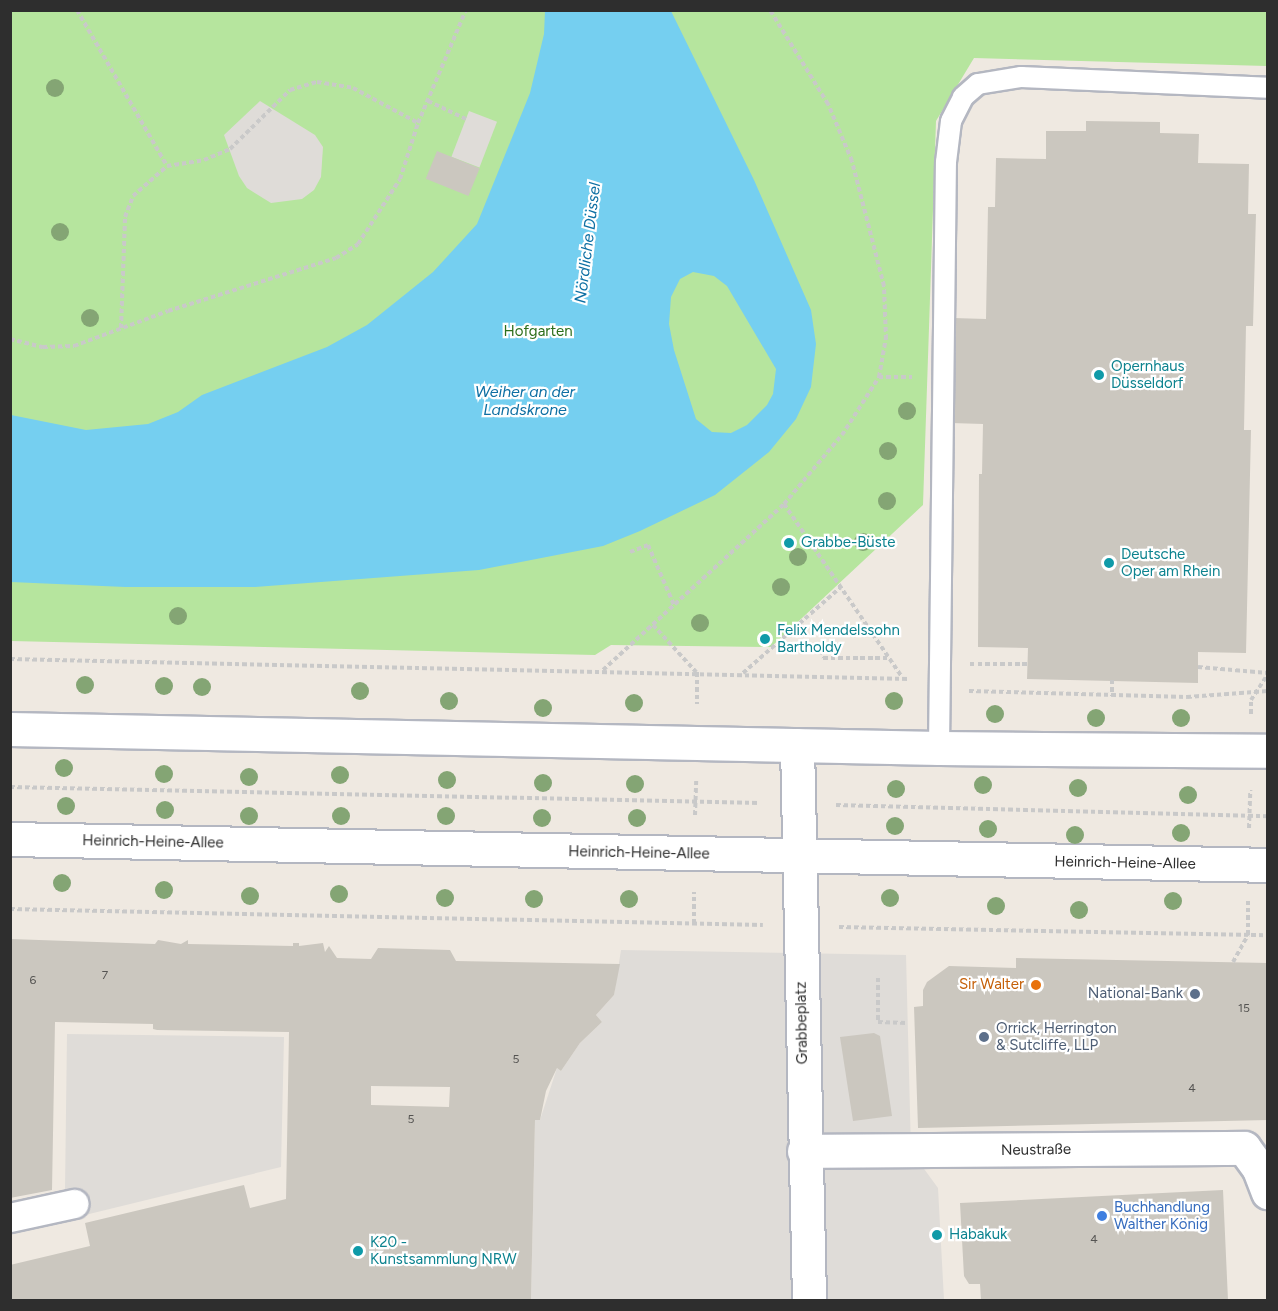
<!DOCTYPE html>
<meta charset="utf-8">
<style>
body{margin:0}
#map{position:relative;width:1278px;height:1311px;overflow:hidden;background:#efe9e1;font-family:Figtree,sans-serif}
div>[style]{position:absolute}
.green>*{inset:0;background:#b6e59e}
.plaza>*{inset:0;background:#dfdcd8;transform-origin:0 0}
.water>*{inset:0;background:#75cff0}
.building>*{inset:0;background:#cbc7bf;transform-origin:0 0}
.path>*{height:4px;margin-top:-2px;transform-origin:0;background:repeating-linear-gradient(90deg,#c9c9c9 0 4.5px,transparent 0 7.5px)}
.roads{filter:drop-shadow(2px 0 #b4b7c1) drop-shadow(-2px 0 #b4b7c1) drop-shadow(0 2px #b4b7c1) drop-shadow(0 -2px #b4b7c1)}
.service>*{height:20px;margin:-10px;padding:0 10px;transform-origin:10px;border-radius:10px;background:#fff}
.pedestrian>*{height:28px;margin:-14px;padding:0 14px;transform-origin:14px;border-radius:14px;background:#fff}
.minor>*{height:33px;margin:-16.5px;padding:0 16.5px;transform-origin:16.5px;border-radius:16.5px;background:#fff}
.secondary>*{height:33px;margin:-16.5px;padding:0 16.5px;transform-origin:16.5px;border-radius:16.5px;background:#fff}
.trees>*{width:18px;height:18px;margin:-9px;border-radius:50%;background:#84a574}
.dots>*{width:16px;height:16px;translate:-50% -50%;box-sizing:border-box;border:3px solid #fff;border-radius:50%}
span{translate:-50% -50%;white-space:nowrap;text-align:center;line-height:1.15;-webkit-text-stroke:4.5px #fff;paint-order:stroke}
.number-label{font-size:12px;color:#555452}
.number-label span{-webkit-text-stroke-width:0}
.park-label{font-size:15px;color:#2c6e1b}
.culture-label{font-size:15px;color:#0d838f}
.left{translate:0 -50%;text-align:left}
.street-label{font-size:15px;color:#2e2e2e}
.food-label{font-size:15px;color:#c56008}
.right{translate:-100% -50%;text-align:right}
.service-label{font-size:15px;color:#4e5e75}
.shop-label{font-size:15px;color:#366cbe}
.water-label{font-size:16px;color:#0d6fa3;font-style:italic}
.frame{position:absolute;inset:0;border:12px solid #2e2e2e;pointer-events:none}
</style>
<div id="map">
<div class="green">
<div style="clip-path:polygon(11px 11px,1267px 11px,1267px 66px,974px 58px,936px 121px,923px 505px,771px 647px,611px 645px,595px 655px,11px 641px)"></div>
</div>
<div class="plaza">
<div style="clip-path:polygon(260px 101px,315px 135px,323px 147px,321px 177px,314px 190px,302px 199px,271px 203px,247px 188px,239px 176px,224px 135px)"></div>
<div style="left:469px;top:111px;width:30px;height:49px;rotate:21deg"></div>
<div style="clip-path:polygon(621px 950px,906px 955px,911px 1151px,938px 1188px,944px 1300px,531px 1300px,535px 1120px,540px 1120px,557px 1068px,561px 1071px,580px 1043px,602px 1022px,596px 1015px,614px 995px)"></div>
<div style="clip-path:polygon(67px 1034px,284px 1037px,281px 1167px,81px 1216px,65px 1190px)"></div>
</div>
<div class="water">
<div style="clip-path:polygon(evenodd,545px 11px,671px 11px,754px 180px,811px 310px,816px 344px,811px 387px,796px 419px,769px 452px,715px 495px,640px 531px,603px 546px,479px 570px,255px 587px,125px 587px,11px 582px,11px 415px,86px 430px,148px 424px,178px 412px,202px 395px,327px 347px,367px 325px,433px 272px,477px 224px,530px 93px,544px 34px,545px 11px,693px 272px,714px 276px,727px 286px,776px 369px,773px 394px,767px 405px,747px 425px,731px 433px,712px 432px,696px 419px,674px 350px,669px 324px,671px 297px,680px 279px,693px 272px)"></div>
</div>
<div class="building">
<div style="clip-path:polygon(1086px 121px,1160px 122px,1160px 133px,1199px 134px,1198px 163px,1249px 164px,1248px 214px,1256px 214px,1253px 326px,1246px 326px,1244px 430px,1251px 430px,1246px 653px,1198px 652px,1198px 683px,1027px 679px,1028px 648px,978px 647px,979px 474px,982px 474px,983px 424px,951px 423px,953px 318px,986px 319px,988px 207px,995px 207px,996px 158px,1046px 159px,1046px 131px,1086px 131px)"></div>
<div style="left:437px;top:151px;width:46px;height:30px;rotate:22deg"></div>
<div style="clip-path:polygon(evenodd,10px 939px,155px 944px,158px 940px,181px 944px,188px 940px,188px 944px,293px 946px,293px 943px,299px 943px,299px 946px,323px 943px,325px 952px,329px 946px,337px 958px,371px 959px,378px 948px,450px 950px,456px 961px,620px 964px,614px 995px,596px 1015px,602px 1022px,580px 1043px,561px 1071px,557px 1068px,546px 1091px,540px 1120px,535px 1120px,531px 1300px,10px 1300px,10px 1265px,90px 1246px,85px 1223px,244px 1185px,250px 1208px,286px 1199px,289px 1032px,157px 1030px,153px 1029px,153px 1024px,55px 1022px,52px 1190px,10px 1198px,10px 939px,371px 1086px,450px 1087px,449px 1107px,371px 1105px,371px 1086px)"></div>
<div style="clip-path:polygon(1016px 958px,1268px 963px,1268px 1120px,918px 1128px,914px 1007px,923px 1006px,923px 990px,927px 982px,949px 966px,1016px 968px)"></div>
<div style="clip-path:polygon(874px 1033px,880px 1036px,892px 1116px,853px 1121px,840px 1037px)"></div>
<div style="clip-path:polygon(1223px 1190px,1228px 1300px,981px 1300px,980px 1284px,969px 1284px,964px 1276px,960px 1203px)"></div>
</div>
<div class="path">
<div style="left:77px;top:10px;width:180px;rotate:60deg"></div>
<div style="left:428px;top:101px;width:42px;rotate:25.3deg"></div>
<div style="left:121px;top:328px;width:111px;rotate:-87.9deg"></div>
<div style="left:125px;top:217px;width:22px;rotate:-69deg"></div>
<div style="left:133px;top:196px;width:45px;rotate:-41.4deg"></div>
<div style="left:167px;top:166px;width:37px;rotate:-9deg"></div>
<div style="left:204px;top:160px;width:28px;rotate:-23deg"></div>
<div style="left:230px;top:149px;width:84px;rotate:-44.5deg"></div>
<div style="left:290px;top:90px;width:28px;rotate:-17deg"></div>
<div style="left:317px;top:82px;width:36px;rotate:9deg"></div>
<div style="left:353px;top:88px;width:74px;rotate:28.3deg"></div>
<div style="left:10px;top:339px;width:34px;rotate:14deg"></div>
<div style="left:43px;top:347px;width:31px;rotate:-2deg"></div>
<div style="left:74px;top:346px;width:100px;rotate:-20.4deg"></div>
<div style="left:168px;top:311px;width:176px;rotate:-17.5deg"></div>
<div style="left:336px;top:258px;width:26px;rotate:-32deg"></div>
<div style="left:358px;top:244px;width:77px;rotate:-57.1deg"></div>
<div style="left:400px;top:179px;width:59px;rotate:-72.2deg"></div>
<div style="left:418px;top:123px;width:123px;rotate:-67deg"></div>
<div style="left:879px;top:377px;width:33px"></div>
<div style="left:784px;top:504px;width:209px;rotate:55.7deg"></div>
<div style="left:630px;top:552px;width:19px;rotate:-21deg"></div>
<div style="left:648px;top:545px;width:65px;rotate:66.6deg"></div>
<div style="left:653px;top:625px;width:64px;rotate:47.5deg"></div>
<div style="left:822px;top:650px;width:8px;rotate:83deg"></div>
<div style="left:823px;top:658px;width:65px"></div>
<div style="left:10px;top:659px;width:899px;rotate:1.27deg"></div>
<div style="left:970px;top:664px;width:57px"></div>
<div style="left:1198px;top:667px;width:70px;rotate:4.9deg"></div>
<div style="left:603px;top:670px;width:246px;rotate:-42.5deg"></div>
<div style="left:784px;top:504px;width:90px;rotate:-50deg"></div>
<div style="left:842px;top:435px;width:69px;rotate:-57.5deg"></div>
<div style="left:879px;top:377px;width:39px;rotate:-80deg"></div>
<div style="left:886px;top:339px;width:53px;rotate:-92.2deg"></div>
<div style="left:884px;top:286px;width:129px;rotate:-104.4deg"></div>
<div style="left:852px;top:161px;width:62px;rotate:-112.8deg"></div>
<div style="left:828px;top:104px;width:110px;rotate:-121.7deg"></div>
<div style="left:697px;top:672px;width:32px;rotate:90deg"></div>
<div style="left:743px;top:673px;width:130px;rotate:-41.3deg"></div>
<div style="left:1112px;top:680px;width:16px;rotate:90deg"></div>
<div style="left:969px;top:691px;width:218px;rotate:1.6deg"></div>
<div style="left:1187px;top:697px;width:81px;rotate:-4.2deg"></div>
<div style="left:1251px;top:714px;width:14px;rotate:-90deg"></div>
<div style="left:1251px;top:700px;width:31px;rotate:-57deg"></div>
<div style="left:10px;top:787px;width:750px;rotate:1.22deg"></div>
<div style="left:836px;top:805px;width:432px;rotate:1.5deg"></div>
<div style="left:695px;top:815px;width:34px;rotate:-88deg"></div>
<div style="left:1249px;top:828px;width:38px;rotate:-88deg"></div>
<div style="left:10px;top:909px;width:753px;rotate:1.22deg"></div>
<div style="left:694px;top:924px;width:32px;rotate:-90deg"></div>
<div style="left:839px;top:927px;width:429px;rotate:1.1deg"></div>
<div style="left:1233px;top:962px;width:31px;rotate:-61deg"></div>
<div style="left:1248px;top:935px;width:34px;rotate:-90deg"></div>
<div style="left:878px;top:978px;width:44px;rotate:90deg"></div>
<div style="left:878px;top:1022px;width:29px;rotate:2deg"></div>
</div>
<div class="roads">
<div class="service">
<div style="left:939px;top:748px;width:586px;rotate:-89.32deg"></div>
<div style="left:946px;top:162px;width:41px;rotate:-83deg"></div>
<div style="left:951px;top:121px;width:27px;rotate:-63deg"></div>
<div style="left:963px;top:97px;width:20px;rotate:-41deg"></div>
<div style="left:978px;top:84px;width:44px;rotate:-9.2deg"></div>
<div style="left:1021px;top:77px;width:247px;rotate:2.5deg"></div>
</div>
<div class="pedestrian">
<div style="left:10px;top:1218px;width:66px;rotate:-12.3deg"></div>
</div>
<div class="minor">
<div style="left:797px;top:745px;width:555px;rotate:88.76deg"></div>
<div style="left:804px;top:1151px;width:440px;rotate:-0.4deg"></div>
<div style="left:1244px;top:1148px;width:26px;rotate:54deg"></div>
<div style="left:1259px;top:1169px;width:25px;rotate:69deg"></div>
</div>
<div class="secondary">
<div style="left:10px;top:729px;width:929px;rotate:1.17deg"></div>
<div style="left:939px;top:748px;width:329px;rotate:0.5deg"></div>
<div style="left:10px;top:839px;width:1258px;rotate:1.18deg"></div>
</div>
</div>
<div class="trees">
<div style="left:55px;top:88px"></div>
<div style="left:60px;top:232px"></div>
<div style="left:90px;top:318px"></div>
<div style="left:907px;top:411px"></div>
<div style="left:888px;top:451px"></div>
<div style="left:887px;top:501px"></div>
<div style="left:863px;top:542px"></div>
<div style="left:798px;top:557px"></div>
<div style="left:781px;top:587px"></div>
<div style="left:178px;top:616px"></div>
<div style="left:700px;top:623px"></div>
<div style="left:85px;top:685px"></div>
<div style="left:164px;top:686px"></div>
<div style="left:202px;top:687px"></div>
<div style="left:360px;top:691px"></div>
<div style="left:449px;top:701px"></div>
<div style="left:894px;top:701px"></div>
<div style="left:634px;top:703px"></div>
<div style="left:543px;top:708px"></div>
<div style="left:995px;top:714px"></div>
<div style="left:1096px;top:718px"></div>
<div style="left:1181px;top:718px"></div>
<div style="left:64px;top:768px"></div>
<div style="left:164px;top:774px"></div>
<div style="left:340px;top:775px"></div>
<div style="left:249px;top:777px"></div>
<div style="left:447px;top:780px"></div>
<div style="left:543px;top:783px"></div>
<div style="left:635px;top:784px"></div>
<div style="left:983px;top:785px"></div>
<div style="left:1078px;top:788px"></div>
<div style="left:896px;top:789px"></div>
<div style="left:1188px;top:795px"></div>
<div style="left:66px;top:806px"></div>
<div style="left:165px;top:810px"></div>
<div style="left:249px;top:816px"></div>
<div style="left:341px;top:816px"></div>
<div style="left:446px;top:816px"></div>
<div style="left:542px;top:818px"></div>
<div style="left:637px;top:818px"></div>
<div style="left:895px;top:826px"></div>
<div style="left:988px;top:829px"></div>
<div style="left:1181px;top:833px"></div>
<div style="left:1075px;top:835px"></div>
<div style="left:62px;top:883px"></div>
<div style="left:164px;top:890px"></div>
<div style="left:339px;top:894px"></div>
<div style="left:250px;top:896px"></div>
<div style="left:445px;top:898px"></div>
<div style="left:890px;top:898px"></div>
<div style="left:534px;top:899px"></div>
<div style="left:629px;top:899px"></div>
<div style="left:1173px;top:901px"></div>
<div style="left:996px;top:906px"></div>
<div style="left:1079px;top:910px"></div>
</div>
<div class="dots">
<div style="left:1099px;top:375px;background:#0f9aa8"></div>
<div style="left:789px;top:543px;background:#0f9aa8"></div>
<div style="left:1109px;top:563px;background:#0f9aa8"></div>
<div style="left:765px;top:639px;background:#0f9aa8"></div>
<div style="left:1036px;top:985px;background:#e8710a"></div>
<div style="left:1195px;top:994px;background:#5c6f8a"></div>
<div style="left:984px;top:1037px;background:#5c6f8a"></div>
<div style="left:1102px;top:1216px;background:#3f7fe0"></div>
<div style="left:937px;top:1235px;background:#0f9aa8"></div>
<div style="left:358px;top:1251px;background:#0f9aa8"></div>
</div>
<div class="number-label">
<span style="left:105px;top:976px">7</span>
<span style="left:33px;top:981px">6</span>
<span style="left:1244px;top:1009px">15</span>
<span style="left:516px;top:1060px">5</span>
<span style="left:1192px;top:1089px">4</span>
<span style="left:411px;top:1120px">5</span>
<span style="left:1094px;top:1240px">4</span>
</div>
<div class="park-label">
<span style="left:538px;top:332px">Hofgarten</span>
</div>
<div class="culture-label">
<span class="left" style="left:1111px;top:375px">Opernhaus<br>Düsseldorf</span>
<span class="left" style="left:801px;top:543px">Grabbe-Büste</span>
<span class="left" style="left:1121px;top:563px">Deutsche<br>Oper am Rhein</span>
<span class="left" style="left:777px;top:639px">Felix Mendelssohn<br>Bartholdy</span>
<span class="left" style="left:949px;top:1235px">Habakuk</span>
<span class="left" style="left:370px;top:1251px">K20 -<br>Kunstsammlung NRW</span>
</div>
<div class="street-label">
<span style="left:153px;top:842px;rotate:1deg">Heinrich-Heine-Allee</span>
<span style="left:639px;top:853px;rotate:1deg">Heinrich-Heine-Allee</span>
<span style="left:1125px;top:863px;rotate:1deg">Heinrich-Heine-Allee</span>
<span style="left:802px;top:1023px;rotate:-91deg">Grabbeplatz</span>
<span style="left:1036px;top:1150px;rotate:-1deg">Neustraße</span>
</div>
<div class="food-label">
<span class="right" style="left:1024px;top:985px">Sir Walter</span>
</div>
<div class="service-label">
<span class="right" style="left:1183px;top:994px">National-Bank</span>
<span class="left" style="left:996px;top:1037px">Orrick, Herrington<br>&amp; Sutcliffe, LLP</span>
</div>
<div class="shop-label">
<span class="left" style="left:1114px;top:1216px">Buchhandlung<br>Walther König</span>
</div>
<div class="water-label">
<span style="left:588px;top:243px;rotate:-83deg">Nördliche Düssel</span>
<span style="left:525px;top:401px">Weiher an der<br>Landskrone</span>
</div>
<div class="frame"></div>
</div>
